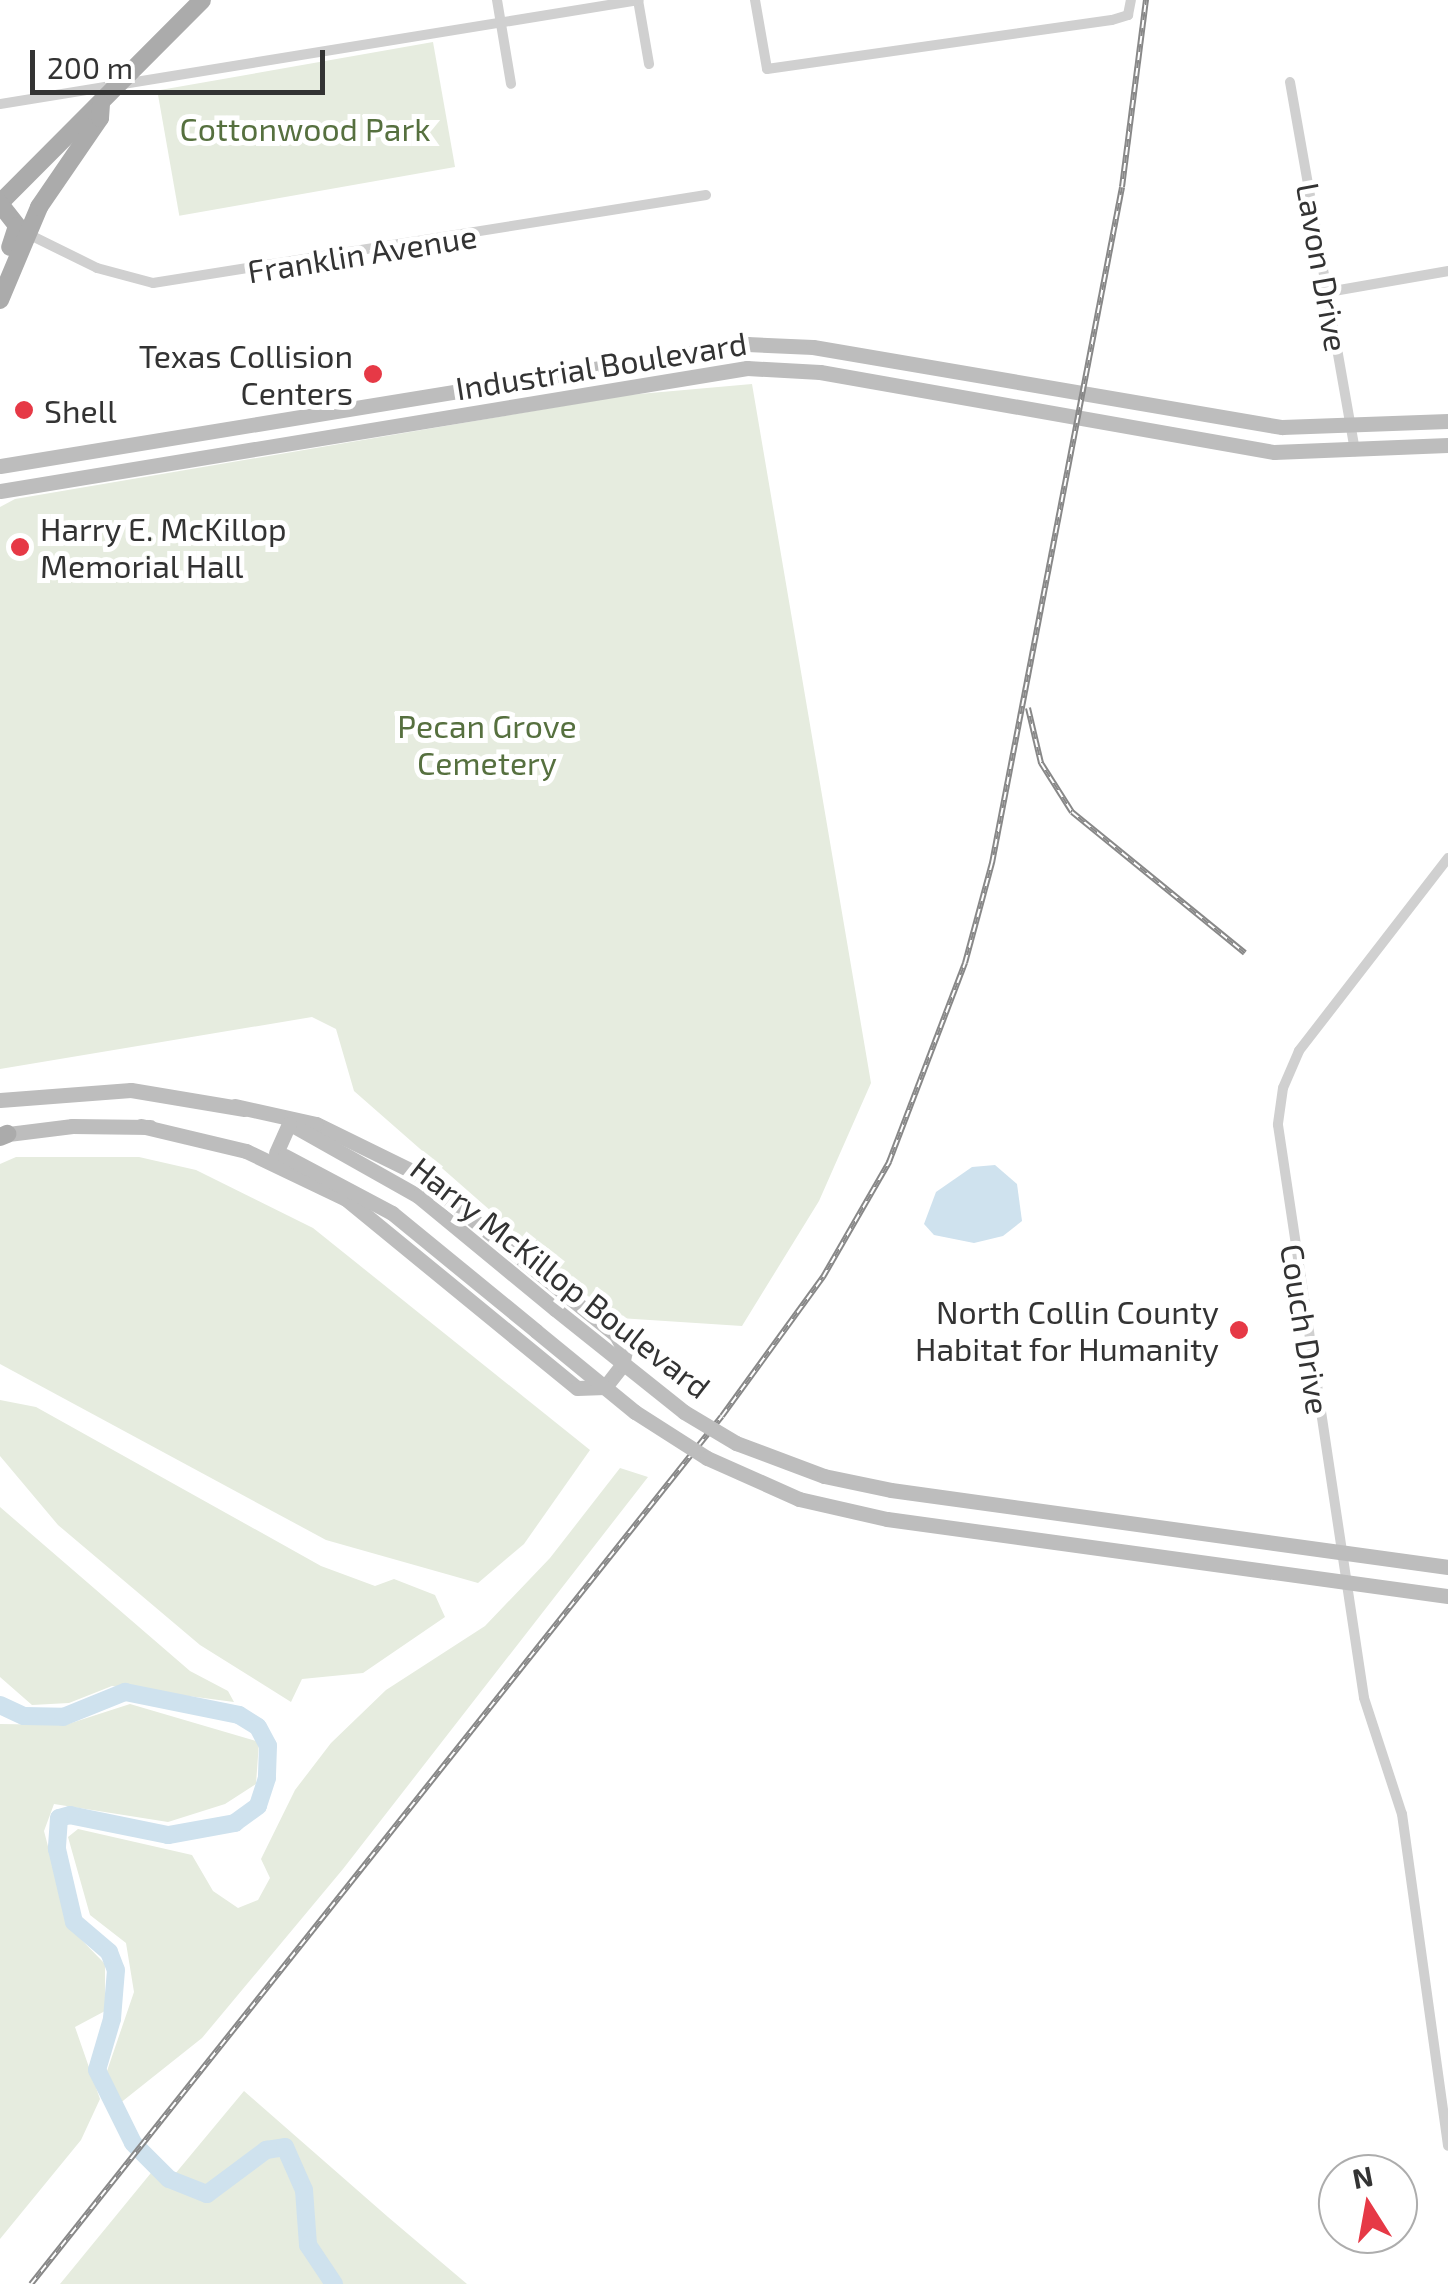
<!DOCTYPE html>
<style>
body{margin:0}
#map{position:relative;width:1448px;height:2284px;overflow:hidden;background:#fff;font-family:"Exo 2",sans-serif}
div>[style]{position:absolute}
.green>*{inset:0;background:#e6ecdf;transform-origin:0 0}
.water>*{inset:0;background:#cfe2ee}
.river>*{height:18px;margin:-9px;padding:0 9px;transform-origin:9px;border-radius:9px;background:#cfe2ee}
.minor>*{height:10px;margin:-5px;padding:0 5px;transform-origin:5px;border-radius:5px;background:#d0d0d0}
.secondary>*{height:15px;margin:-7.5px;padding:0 7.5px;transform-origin:7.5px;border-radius:7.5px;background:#bdbdbd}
.primary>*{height:18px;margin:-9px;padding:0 9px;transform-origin:9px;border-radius:9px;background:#ababab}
.rail>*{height:6px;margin-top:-3px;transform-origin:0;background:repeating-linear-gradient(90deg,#fff 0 8px,#888 0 16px);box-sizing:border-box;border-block:2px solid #888}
.secondary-bridge>*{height:15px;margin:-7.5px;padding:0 7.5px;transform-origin:7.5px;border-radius:7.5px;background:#bdbdbd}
.dots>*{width:28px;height:28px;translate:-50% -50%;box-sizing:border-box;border:5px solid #fff;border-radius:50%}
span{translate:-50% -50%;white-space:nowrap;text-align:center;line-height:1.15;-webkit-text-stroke:10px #fff;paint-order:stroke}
.park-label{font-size:32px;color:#56703f}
.street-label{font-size:32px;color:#333}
.poi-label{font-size:32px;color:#333}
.right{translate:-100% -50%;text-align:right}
.left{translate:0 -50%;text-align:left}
.north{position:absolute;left:1318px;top:2154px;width:100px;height:100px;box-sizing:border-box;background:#fff;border:2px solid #adadad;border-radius:50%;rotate:349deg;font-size:28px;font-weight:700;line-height:40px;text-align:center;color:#333}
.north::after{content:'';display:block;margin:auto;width:35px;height:45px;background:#e63946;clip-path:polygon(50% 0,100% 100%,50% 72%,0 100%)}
.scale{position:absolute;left:30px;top:50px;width:295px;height:45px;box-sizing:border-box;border:5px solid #333;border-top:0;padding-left:12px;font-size:30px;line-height:35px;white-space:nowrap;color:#333;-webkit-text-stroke:8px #fff;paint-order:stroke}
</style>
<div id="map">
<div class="green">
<div style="left:433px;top:42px;width:127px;height:280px;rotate:80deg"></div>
<div style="clip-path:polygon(752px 384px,871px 1083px,819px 1201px,742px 1326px,619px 1318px,596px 1303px,354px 1091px,336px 1029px,312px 1017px,0 1069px,0 507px,15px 499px,628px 395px)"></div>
<div style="clip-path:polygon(16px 1157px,139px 1157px,196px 1170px,313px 1228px,590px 1450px,524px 1544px,478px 1583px,326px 1540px,0 1364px,0 1164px)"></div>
<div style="clip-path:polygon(0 1400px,36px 1407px,321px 1566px,375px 1586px,394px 1579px,435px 1595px,445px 1617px,363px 1673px,302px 1679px,291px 1702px,200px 1645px,58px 1525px,0 1456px)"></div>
<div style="clip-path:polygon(620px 1468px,648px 1477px,343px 1869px,202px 2038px,119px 2104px,107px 2071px,134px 1992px,126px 1943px,90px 1915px,68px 1837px,78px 1829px,192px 1855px,213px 1891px,238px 1908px,258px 1900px,270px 1878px,261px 1859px,295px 1790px,331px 1743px,386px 1690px,485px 1626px,550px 1558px)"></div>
<div style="clip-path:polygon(0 1507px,190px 1671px,228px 1691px,234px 1702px,112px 1686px,69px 1703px,32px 1705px,0 1677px)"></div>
<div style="clip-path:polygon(130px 1704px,259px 1742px,256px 1784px,225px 1804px,168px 1822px,54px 1804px,44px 1831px,69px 1927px,105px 1964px,105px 2011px,75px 2027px,100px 2099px,81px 2140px,0 2239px,0 1724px,65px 1725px)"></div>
<div style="clip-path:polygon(244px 2091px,388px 2217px,467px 2284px,60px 2284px,155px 2168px,170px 2180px)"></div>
</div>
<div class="water">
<div style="clip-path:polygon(995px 1165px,1017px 1184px,1022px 1221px,1003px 1236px,974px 1243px,934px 1235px,924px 1224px,936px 1192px,972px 1167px)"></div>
</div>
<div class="river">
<div style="left:0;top:1705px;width:26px;rotate:25deg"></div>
<div style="left:24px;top:1716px;width:39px;rotate:1deg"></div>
<div style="left:63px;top:1717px;width:67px;rotate:-22deg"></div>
<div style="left:125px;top:1692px;width:116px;rotate:11.4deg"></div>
<div style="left:239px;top:1715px;width:22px;rotate:32deg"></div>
<div style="left:258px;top:1727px;width:21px;rotate:62deg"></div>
<div style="left:268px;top:1746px;width:32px;rotate:92deg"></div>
<div style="left:267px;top:1778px;width:29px;rotate:108deg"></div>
<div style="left:258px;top:1806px;width:29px;rotate:144deg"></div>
<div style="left:235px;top:1823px;width:68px;rotate:169.8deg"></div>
<div style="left:168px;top:1835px;width:100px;rotate:-168.5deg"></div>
<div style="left:70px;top:1815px;width:11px;rotate:165deg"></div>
<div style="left:59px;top:1818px;width:31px;rotate:94deg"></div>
<div style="left:57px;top:1849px;width:75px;rotate:76.9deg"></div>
<div style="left:74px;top:1922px;width:46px;rotate:40.6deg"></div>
<div style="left:109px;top:1952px;width:19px;rotate:69deg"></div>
<div style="left:116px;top:1970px;width:49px;rotate:94.7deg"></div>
<div style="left:112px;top:2019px;width:53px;rotate:106.4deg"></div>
<div style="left:97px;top:2070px;width:81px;rotate:63.7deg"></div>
<div style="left:133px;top:2143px;width:51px;rotate:45deg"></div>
<div style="left:169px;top:2179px;width:41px;rotate:21.5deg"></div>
<div style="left:207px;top:2194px;width:74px;rotate:-36.7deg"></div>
<div style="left:266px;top:2150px;width:19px;rotate:-9deg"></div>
<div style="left:285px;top:2147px;width:47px;rotate:66.2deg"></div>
<div style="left:304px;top:2190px;width:55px;rotate:85.8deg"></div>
<div style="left:308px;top:2245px;width:47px;rotate:56.3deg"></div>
</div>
<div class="minor">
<div style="left:497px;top:0;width:85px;rotate:80.5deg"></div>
<div style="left:638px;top:0;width:65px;rotate:80.2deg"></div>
<div style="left:755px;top:0;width:70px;rotate:80.1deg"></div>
<div style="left:767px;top:69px;width:348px;rotate:-8.1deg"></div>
<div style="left:1112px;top:20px;width:17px;rotate:-17deg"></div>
<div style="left:1128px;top:15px;width:15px;rotate:-79deg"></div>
<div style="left:1290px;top:82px;width:375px;rotate:80deg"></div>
<div style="left:0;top:104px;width:647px;rotate:-9.24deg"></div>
<div style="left:26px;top:233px;width:79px;rotate:26.2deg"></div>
<div style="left:97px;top:268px;width:58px;rotate:15deg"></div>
<div style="left:153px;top:283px;width:560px;rotate:-9.04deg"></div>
<div style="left:1328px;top:292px;width:122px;rotate:-9.9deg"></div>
<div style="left:1448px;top:858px;width:244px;rotate:127.7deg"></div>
<div style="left:1299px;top:1051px;width:40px;rotate:113.4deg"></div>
<div style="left:1283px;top:1088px;width:37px;rotate:98deg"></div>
<div style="left:1278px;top:1125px;width:579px;rotate:81.46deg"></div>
<div style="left:1364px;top:1698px;width:122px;rotate:71.9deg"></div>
<div style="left:1402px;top:1814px;width:335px;rotate:82.1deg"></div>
</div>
<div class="secondary">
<div style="left:0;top:466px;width:757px;rotate:-9.28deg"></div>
<div style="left:747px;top:344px;width:66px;rotate:2.6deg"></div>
<div style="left:813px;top:347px;width:476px;rotate:9.7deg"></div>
<div style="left:1282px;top:427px;width:166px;rotate:-2.1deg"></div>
<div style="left:0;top:491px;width:757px;rotate:-9.35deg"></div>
<div style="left:747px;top:368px;width:73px;rotate:3.1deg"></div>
<div style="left:820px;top:372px;width:461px;rotate:10deg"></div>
<div style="left:1274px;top:452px;width:174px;rotate:-2.3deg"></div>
<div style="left:0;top:1100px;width:131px;rotate:-4.4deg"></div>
<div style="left:131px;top:1090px;width:115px;rotate:9.5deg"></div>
<div style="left:141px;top:1126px;width:108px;rotate:13.4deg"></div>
<div style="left:246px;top:1151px;width:111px;rotate:25.6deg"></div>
<div style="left:346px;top:1199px;width:298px;rotate:39.3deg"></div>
<div style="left:577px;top:1388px;width:28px;rotate:-2deg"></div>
<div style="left:605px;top:1387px;width:28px;rotate:-52deg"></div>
<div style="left:622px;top:1365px;width:14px;rotate:-78deg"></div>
<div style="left:625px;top:1351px;width:18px;rotate:-119deg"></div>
<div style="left:616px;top:1335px;width:260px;rotate:-141.1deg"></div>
<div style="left:414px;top:1172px;width:109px;rotate:-153.9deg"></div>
<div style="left:316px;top:1124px;width:83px;rotate:-167.5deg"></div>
<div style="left:294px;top:1126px;width:142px;rotate:29.4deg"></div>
<div style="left:418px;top:1196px;width:178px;rotate:39.5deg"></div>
<div style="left:0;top:1135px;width:73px;rotate:-7.1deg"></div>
<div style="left:72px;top:1126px;width:78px;rotate:0.7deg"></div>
<div style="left:276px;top:1153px;width:32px;rotate:-66deg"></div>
<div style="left:285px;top:1156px;width:121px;rotate:28deg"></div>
<div style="left:392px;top:1213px;width:186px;rotate:39.3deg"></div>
<div style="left:891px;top:1490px;width:562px;rotate:7.87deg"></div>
<div style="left:887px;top:1519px;width:566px;rotate:7.82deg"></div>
</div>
<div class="primary">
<div style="left:0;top:203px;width:286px;rotate:-45.1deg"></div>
<div style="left:0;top:204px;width:28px;rotate:52deg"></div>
<div style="left:17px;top:226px;width:22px;rotate:108deg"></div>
<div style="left:0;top:300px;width:101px;rotate:-67.2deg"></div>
<div style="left:39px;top:207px;width:108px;rotate:-55.6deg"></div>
<div style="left:100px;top:118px;width:14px;rotate:-86deg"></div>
<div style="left:0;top:1137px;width:8px;rotate:-23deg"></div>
</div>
<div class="rail">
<div style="left:1028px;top:708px;width:57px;rotate:76.7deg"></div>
<div style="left:1041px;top:763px;width:58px;rotate:57.7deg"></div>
<div style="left:1072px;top:812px;width:223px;rotate:39.2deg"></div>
<div style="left:31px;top:2284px;width:1109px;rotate:-51.48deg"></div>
<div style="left:722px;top:1416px;width:172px;rotate:-54deg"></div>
<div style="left:823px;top:1277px;width:133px;rotate:-60.1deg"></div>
<div style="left:889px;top:1162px;width:213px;rotate:-69.1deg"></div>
<div style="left:965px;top:963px;width:104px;rotate:-74.9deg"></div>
<div style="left:992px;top:863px;width:688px;rotate:-79.11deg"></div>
<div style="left:1122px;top:187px;width:189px;rotate:-82.7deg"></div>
</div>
<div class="secondary-bridge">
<div style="left:555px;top:1309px;width:165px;rotate:38.6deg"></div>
<div style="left:684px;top:1412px;width:61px;rotate:30.8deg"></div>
<div style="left:736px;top:1443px;width:94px;rotate:20.6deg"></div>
<div style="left:824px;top:1476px;width:68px;rotate:11.8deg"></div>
<div style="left:536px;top:1331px;width:128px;rotate:39.3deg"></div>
<div style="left:635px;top:1412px;width:85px;rotate:32.6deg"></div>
<div style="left:707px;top:1458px;width:101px;rotate:24deg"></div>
<div style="left:799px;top:1499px;width:90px;rotate:12.8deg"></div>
</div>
<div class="dots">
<div style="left:373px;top:374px;background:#e63946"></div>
<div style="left:24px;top:410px;background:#e63946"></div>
<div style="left:20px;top:547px;background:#e63946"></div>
<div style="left:1239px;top:1330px;background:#e63946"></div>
</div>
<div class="park-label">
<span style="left:305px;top:128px">Cottonwood Park</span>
<span style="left:487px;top:744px">Pecan Grove<br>Cemetery</span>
</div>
<div class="street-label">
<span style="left:362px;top:253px;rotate:-9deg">Franklin Avenue</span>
<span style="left:1323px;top:267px;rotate:80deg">Lavon Drive</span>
<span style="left:601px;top:365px;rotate:-9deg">Industrial Boulevard</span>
<span style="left:561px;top:1277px;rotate:38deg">Harry McKillop Boulevard</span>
<span style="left:1306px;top:1329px;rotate:81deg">Couch Drive</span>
</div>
<div class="poi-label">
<span class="right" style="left:353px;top:374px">Texas Collision<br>Centers</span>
<span class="left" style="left:44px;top:410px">Shell</span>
<span class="left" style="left:40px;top:547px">Harry E. McKillop<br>Memorial Hall</span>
<span class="right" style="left:1219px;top:1330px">North Collin County<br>Habitat for Humanity</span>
</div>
<div class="north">N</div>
<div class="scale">200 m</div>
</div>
